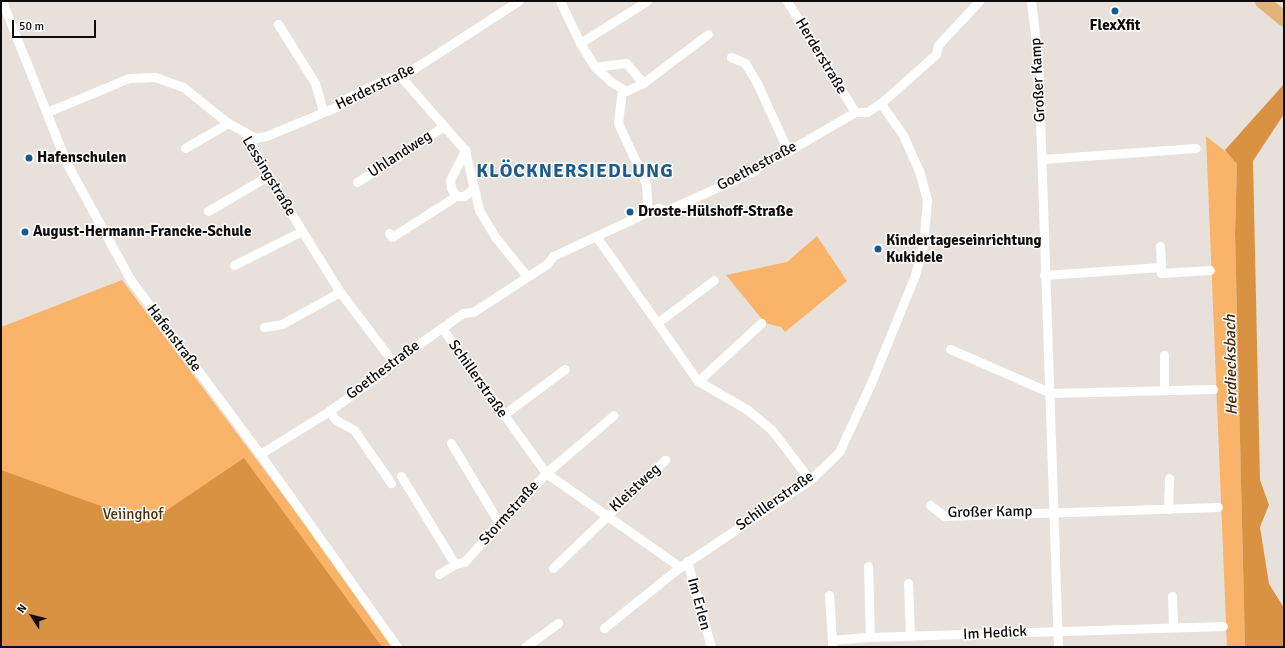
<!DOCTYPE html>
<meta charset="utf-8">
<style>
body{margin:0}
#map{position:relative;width:1285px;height:648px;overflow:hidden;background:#e8e1db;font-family:Signika,sans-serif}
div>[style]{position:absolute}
.green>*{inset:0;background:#f9b46a}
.forest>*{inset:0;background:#d99242}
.stream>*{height:3.5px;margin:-1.75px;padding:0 1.75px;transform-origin:1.75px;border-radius:1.75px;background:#d89242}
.minor>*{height:9px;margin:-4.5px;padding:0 4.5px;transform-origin:4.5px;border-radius:4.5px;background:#fff}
.primary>*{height:15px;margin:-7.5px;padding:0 7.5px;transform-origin:7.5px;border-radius:7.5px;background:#e2b376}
.dots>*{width:11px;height:11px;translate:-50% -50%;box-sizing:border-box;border:2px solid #fff;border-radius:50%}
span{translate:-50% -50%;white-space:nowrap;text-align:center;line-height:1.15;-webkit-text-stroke:3px #fff;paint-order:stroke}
.poi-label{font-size:15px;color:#0e0c0a;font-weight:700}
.left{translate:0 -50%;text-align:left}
.street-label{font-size:15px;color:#0e0c0a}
.park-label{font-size:15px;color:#492c0a}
.water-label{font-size:16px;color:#442705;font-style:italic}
.district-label{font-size:19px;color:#1d5b8b;font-weight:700;letter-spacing:1px}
.frame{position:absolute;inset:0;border:2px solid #0e0c0a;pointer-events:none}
.north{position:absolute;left:12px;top:596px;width:40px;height:40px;-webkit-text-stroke:3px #fff;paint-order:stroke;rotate:306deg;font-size:11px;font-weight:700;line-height:16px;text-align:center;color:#0e0c0a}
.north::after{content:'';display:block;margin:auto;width:14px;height:18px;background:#0e0c0a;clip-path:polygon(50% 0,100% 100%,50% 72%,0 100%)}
.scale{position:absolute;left:12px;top:20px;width:84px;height:18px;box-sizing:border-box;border:2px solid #0e0c0a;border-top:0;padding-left:5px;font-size:12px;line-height:14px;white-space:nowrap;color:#0e0c0a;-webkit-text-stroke:3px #fff;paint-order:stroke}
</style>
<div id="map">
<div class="green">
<div style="clip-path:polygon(1206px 136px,1234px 158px,1237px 164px,1235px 233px,1245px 647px,1227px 647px)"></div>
<div style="clip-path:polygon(817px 236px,847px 281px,785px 332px,781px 327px,765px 323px,726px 275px,787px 262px)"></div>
<div style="clip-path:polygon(122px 280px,397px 647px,1px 647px,1px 327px)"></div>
</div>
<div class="forest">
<div style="clip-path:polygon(1284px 84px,1284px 114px,1253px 161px,1260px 480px,1269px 505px,1260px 527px,1269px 584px,1284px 608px,1284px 646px,1245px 647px,1235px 233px,1237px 164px,1225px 150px)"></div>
<div style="clip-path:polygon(244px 458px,382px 647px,1px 647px,1px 470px,148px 523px)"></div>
</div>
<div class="stream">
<div style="left:1257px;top:647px;width:158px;rotate:-94.7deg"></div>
<div style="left:1244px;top:490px;width:193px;rotate:-90.6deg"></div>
<div style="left:1242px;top:297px;width:81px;rotate:-87.9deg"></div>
<div style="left:1245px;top:216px;width:50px;rotate:-94.6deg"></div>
<div style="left:1241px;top:166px;width:31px;rotate:-73deg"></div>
<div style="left:1250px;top:136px;width:52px;rotate:-48.9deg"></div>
</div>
<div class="minor">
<div style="left:2px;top:1px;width:173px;rotate:68.3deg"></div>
<div style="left:66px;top:162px;width:133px;rotate:61.3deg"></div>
<div style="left:130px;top:279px;width:218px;rotate:53.4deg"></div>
<div style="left:260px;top:454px;width:237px;rotate:54.6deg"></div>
<div style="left:560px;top:1px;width:47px;rotate:64.5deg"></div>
<div style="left:580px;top:43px;width:28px;rotate:58deg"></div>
<div style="left:595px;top:67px;width:21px;rotate:43deg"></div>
<div style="left:610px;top:81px;width:19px;rotate:32deg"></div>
<div style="left:626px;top:91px;width:19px;rotate:-25deg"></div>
<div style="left:643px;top:83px;width:26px;rotate:-130deg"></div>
<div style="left:626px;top:63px;width:31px;rotate:173deg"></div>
<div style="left:787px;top:1px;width:130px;rotate:58.5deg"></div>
<div style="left:1031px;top:1px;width:58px;rotate:83.1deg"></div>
<div style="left:1038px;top:59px;width:588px;rotate:88.05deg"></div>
<div style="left:278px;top:24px;width:70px;rotate:57.9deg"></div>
<div style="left:315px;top:83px;width:29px;rotate:74deg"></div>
<div style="left:580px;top:43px;width:79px;rotate:-32.1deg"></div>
<div style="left:731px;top:57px;width:15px;rotate:23deg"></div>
<div style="left:745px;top:63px;width:23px;rotate:59deg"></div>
<div style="left:757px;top:83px;width:75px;rotate:65.5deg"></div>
<div style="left:401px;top:77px;width:97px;rotate:48.8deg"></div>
<div style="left:465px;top:150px;width:39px;rotate:77deg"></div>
<div style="left:474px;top:188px;width:13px;rotate:141deg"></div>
<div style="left:464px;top:196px;width:8px;rotate:180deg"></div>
<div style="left:456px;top:196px;width:9px;rotate:-122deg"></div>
<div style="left:451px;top:188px;width:8px;rotate:-97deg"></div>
<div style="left:450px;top:180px;width:34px;rotate:-63deg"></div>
<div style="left:643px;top:83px;width:81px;rotate:-37deg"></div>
<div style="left:622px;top:90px;width:33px;rotate:97deg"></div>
<div style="left:618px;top:123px;width:67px;rotate:65.3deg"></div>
<div style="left:646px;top:184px;width:28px;rotate:86deg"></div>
<div style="left:47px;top:112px;width:89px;rotate:-22.5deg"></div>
<div style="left:129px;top:78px;width:26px;rotate:-2deg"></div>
<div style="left:155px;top:77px;width:30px;rotate:20deg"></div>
<div style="left:183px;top:87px;width:58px;rotate:38.7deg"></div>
<div style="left:228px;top:123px;width:19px;rotate:28deg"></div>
<div style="left:245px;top:132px;width:50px;rotate:62.4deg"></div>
<div style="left:268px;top:176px;width:137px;rotate:58.2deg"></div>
<div style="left:340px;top:292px;width:88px;rotate:52.9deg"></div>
<div style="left:245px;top:132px;width:12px;rotate:31deg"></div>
<div style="left:255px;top:138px;width:11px;rotate:-10deg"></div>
<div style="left:266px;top:136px;width:76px;rotate:-22.5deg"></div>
<div style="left:336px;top:107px;width:14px;rotate:-39deg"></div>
<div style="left:347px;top:98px;width:48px;rotate:-26deg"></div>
<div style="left:390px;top:77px;width:11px"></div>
<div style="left:401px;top:77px;width:140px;rotate:-33deg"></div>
<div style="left:185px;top:148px;width:50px;rotate:-30.2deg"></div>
<div style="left:1042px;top:159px;width:154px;rotate:-4.1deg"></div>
<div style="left:357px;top:182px;width:103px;rotate:-32.8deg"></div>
<div style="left:474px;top:188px;width:23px;rotate:77deg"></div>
<div style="left:479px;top:210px;width:33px;rotate:59deg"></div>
<div style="left:496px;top:238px;width:48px;rotate:51deg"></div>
<div style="left:208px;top:211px;width:69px;rotate:-30.3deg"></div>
<div style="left:389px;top:233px;width:5px;rotate:53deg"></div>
<div style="left:392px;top:237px;width:76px;rotate:-32.6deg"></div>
<div style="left:596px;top:236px;width:177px;rotate:54.9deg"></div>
<div style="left:698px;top:381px;width:58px;rotate:30.1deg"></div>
<div style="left:748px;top:410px;width:30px;rotate:40deg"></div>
<div style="left:771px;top:429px;width:64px;rotate:52.6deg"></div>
<div style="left:1160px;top:246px;width:21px;rotate:87deg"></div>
<div style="left:234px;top:265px;width:76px;rotate:-26.6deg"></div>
<div style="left:1044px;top:275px;width:117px;rotate:-3.9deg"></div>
<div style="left:1161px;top:267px;width:6px;rotate:90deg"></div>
<div style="left:1161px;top:273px;width:49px;rotate:-3.5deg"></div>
<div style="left:657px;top:323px;width:71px;rotate:-37deg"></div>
<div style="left:264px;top:327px;width:18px;rotate:-9deg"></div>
<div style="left:282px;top:324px;width:66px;rotate:-28.9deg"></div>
<div style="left:442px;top:328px;width:178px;rotate:54.4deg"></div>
<div style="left:546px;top:473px;width:164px;rotate:35deg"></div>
<div style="left:680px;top:567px;width:156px;rotate:-33.8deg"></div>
<div style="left:810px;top:480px;width:40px;rotate:-44deg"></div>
<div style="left:839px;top:452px;width:76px;rotate:-65.1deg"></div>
<div style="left:871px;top:383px;width:117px;rotate:-67.8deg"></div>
<div style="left:915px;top:275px;width:30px;rotate:-75deg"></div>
<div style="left:923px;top:246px;width:46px;rotate:-85deg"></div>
<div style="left:927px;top:200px;width:30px;rotate:-105deg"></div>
<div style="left:919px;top:171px;width:39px;rotate:-114deg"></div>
<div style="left:903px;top:135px;width:39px;rotate:-125deg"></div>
<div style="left:950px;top:349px;width:110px;rotate:23.5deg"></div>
<div style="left:1051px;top:393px;width:162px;rotate:-1.4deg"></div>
<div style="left:1164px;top:355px;width:35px;rotate:90deg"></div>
<div style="left:698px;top:381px;width:86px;rotate:-42.6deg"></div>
<div style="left:329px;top:411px;width:11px;rotate:52deg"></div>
<div style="left:336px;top:420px;width:21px;rotate:29deg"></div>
<div style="left:354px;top:430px;width:65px;rotate:55.1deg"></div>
<div style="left:503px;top:415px;width:77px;rotate:-36.6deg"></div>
<div style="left:451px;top:443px;width:93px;rotate:59deg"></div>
<div style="left:260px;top:454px;width:81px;rotate:-31.9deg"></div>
<div style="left:329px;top:411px;width:67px;rotate:-35.8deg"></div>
<div style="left:383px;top:372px;width:14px;rotate:-45deg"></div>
<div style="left:393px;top:362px;width:85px;rotate:-35deg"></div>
<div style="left:463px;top:313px;width:10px;rotate:-6deg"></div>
<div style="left:473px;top:312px;width:88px;rotate:-33deg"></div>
<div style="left:547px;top:264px;width:10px;rotate:-53deg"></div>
<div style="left:553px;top:256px;width:105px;rotate:-24.9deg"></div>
<div style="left:648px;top:212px;width:11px;rotate:-22deg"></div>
<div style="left:658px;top:208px;width:9px;rotate:13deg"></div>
<div style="left:667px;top:210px;width:95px;rotate:-24.1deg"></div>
<div style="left:754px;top:171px;width:11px;rotate:-49deg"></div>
<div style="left:761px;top:163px;width:30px;rotate:-24deg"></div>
<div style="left:788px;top:151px;width:78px;rotate:-30.2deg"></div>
<div style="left:855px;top:112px;width:12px"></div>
<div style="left:867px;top:112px;width:17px;rotate:-33deg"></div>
<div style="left:881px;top:103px;width:74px;rotate:-41.7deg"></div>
<div style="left:936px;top:54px;width:9px;rotate:-77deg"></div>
<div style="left:938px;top:45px;width:60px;rotate:-47deg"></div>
<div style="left:401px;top:476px;width:103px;rotate:58.5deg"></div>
<div style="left:455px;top:564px;width:9px;rotate:-13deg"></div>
<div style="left:464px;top:562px;width:121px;rotate:-47.3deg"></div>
<div style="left:546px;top:473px;width:89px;rotate:-40.5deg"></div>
<div style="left:930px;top:505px;width:18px;rotate:38deg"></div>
<div style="left:944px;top:516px;width:274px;rotate:-1.9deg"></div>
<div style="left:1168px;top:509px;width:31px;rotate:-88deg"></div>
<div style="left:687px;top:561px;width:89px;rotate:74.4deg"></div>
<div style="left:868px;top:566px;width:71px;rotate:88.4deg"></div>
<div style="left:553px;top:568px;width:156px;rotate:-44deg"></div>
<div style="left:439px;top:574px;width:19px;rotate:-32deg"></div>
<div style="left:908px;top:583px;width:53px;rotate:87.8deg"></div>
<div style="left:829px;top:595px;width:45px;rotate:86.2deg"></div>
<div style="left:1172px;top:596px;width:30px;rotate:88deg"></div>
<div style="left:604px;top:628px;width:97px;rotate:-38.8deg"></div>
<div style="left:525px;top:647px;width:41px;rotate:-36deg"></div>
<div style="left:832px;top:647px;width:7px;rotate:-90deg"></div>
<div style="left:832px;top:640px;width:38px;rotate:-5deg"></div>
<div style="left:870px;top:637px;width:353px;rotate:-1.8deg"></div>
</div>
<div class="primary">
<div style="left:1262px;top:1px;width:28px;rotate:39deg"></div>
</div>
<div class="dots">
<div style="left:1115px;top:11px;background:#135a8e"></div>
<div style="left:29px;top:158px;background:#135a8e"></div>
<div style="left:630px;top:212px;background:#135a8e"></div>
<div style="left:25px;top:232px;background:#135a8e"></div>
<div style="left:878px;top:249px;background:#135a8e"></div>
</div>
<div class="poi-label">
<span style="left:1115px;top:26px">FlexXfit</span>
<span class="left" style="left:37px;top:158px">Hafenschulen</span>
<span class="left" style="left:638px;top:212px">Droste-Hülshoff-Straße</span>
<span class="left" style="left:33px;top:232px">August-Hermann-Francke-Schule</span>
<span class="left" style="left:886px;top:249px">Kindertageseinrichtung<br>Kukidele</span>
</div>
<div class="street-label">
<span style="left:821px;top:56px;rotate:59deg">Herderstraße</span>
<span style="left:1038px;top:80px;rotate:-93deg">Großer Kamp</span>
<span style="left:375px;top:87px;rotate:-26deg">Herderstraße</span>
<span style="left:400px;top:154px;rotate:-33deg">Uhlandweg</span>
<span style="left:757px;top:166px;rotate:-28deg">Goethestraße</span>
<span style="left:269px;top:176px;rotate:59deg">Lessingstraße</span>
<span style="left:174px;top:338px;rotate:53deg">Hafenstraße</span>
<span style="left:383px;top:370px;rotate:-37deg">Goethestraße</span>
<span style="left:478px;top:379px;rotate:55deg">Schillerstraße</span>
<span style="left:635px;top:488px;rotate:-43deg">Kleistweg</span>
<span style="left:775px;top:501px;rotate:-35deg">Schillerstraße</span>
<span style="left:990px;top:512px;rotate:-1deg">Großer Kamp</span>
<span style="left:509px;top:513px;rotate:-48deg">Stormstraße</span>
<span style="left:699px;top:604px;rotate:75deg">Im Erlen</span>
<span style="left:995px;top:633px;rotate:-3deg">Im Hedick</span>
</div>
<div class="park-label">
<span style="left:133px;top:515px">Veiinghof</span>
</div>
<div class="water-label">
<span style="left:1231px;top:365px;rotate:-91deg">Herdiecksbach</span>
</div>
<div class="district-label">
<span style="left:575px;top:172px">KLÖCKNERSIEDLUNG</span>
</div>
<div class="frame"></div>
<div class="north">N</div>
<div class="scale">50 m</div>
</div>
